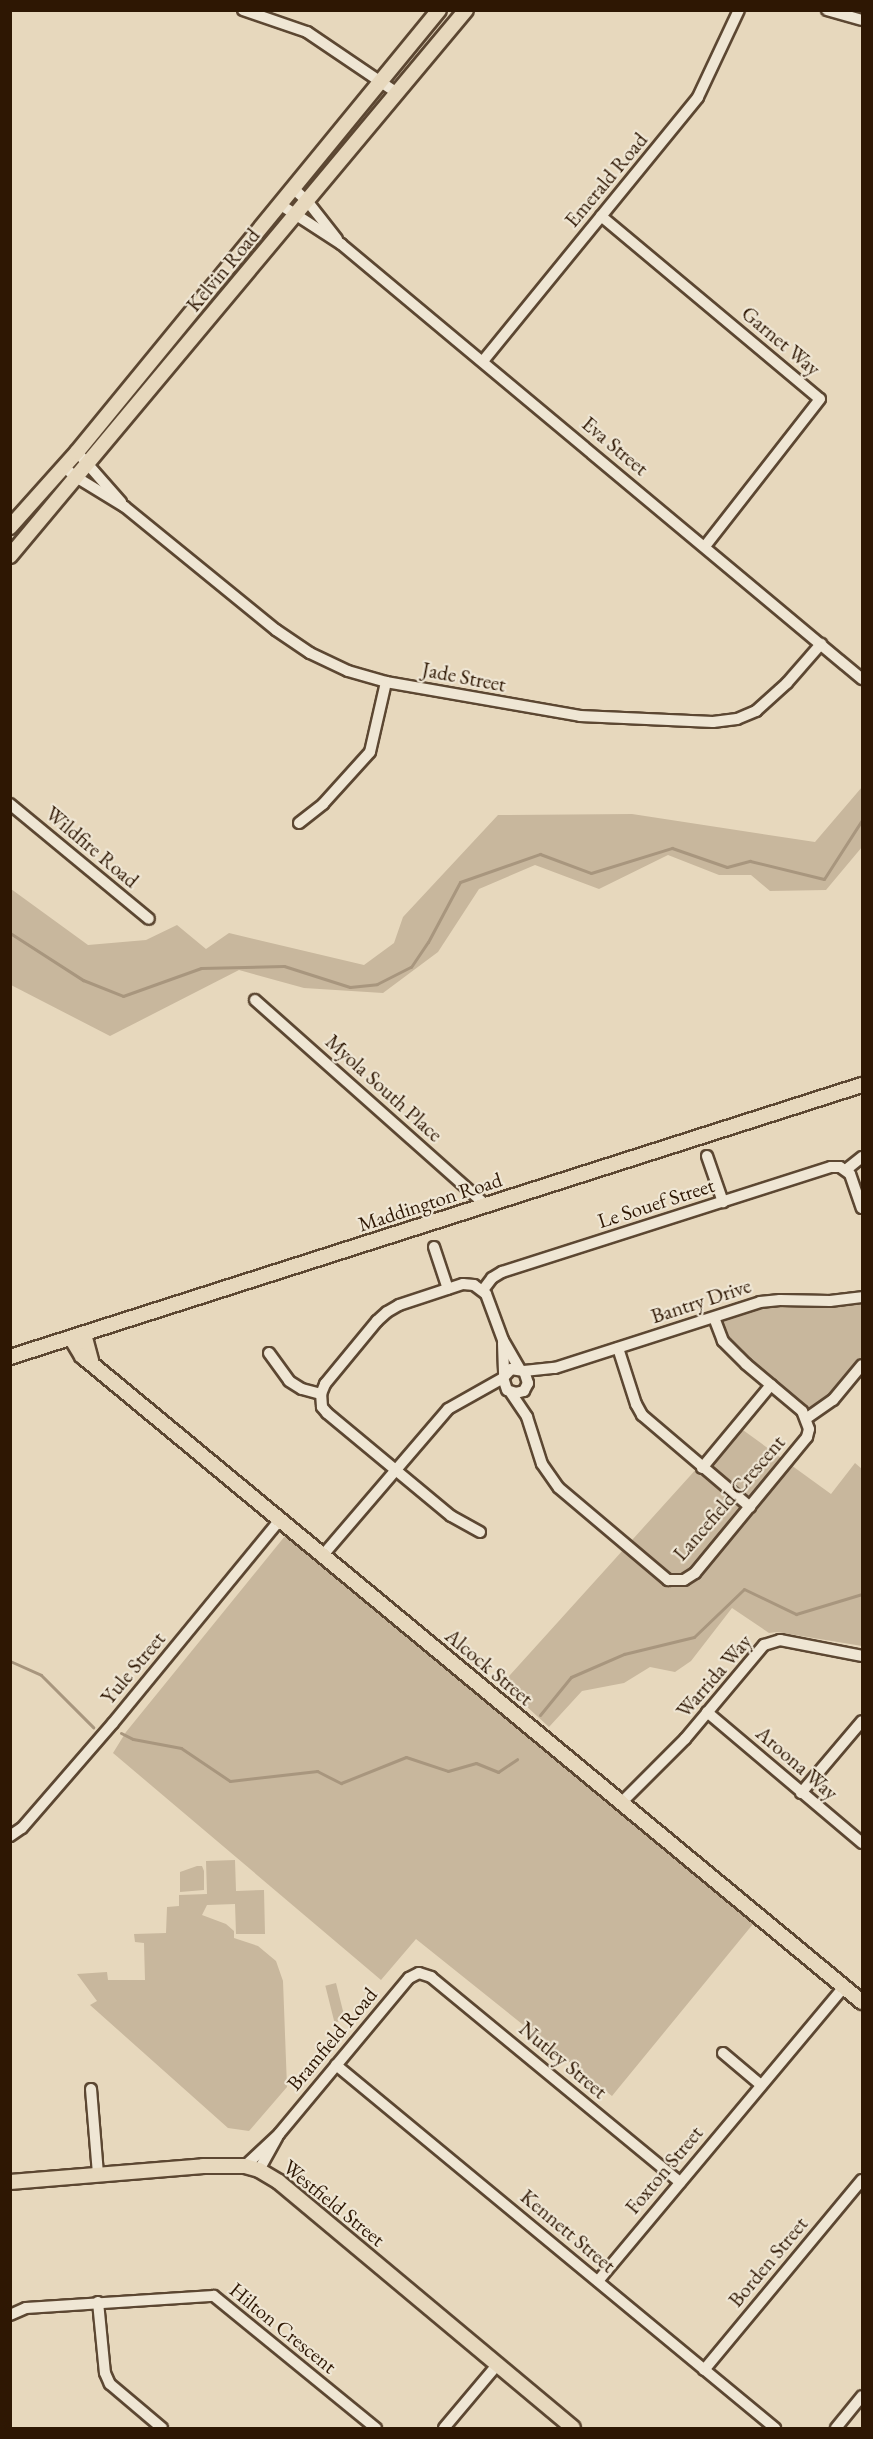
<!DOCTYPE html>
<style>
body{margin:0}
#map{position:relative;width:873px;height:2439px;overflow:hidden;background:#e7d8bd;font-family:"EB Garamond",serif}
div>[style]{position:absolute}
.green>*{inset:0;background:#c8b79d;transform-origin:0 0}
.stream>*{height:3px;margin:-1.5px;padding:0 1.5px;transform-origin:1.5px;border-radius:1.5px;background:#a8967e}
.roads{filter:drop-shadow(2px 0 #5c4732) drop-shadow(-2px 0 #5c4732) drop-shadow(0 2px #5c4732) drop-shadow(0 -2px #5c4732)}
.minor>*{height:10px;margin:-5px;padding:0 5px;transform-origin:5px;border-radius:5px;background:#efe6d4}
.major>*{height:14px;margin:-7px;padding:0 7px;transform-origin:7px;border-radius:7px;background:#e7d8bd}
span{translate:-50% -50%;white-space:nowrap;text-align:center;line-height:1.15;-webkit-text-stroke:4.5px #efe6d4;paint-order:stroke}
.street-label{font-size:21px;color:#2e1703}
.frame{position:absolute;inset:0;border:12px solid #2e1703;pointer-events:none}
</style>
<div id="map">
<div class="green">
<div style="clip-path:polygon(862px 787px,862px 847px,826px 890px,770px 891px,751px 875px,719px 875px,668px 855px,599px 889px,535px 865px,479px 889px,438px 952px,383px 993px,304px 988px,239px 970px,110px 1036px,11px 985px,11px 889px,88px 945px,146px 940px,177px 925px,206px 949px,229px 933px,364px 965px,394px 943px,403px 917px,498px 815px,632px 814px,815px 842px)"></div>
<div style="clip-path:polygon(862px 1297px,862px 1363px,819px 1411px,807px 1418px,723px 1341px,714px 1318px,744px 1308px)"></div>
<div style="clip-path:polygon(736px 1425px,831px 1494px,855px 1463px,862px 1469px,862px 1646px,777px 1632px,769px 1633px,732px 1608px,691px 1661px,675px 1672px,650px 1667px,624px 1683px,582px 1691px,549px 1727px,502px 1684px)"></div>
<div style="clip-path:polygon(285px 1536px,624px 1813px,753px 1924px,612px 2096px,416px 1939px,381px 1980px,113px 1753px,126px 1732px)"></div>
<div style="clip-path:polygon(235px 1860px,236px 1891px,264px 1890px,265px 1934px,236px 1934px,235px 1904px,207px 1905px,202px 1915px,226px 1924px,234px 1931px,234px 1938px,258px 1946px,276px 1961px,283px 1981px,287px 2087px,249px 2131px,228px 2128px,90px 2005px,97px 2001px,77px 1974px,107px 1972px,108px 1980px,145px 1980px,144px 1943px,135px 1942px,134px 1934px,166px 1933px,167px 1907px,179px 1906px,179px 1895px,207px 1894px,206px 1861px)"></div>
<div style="clip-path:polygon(197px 1866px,202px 1866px,204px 1871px,204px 1890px,180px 1892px,180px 1872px)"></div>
<div style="left:336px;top:1983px;width:38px;height:11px;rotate:76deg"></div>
</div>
<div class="stream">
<div style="left:10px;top:933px;width:87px;rotate:32.8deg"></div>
<div style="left:83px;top:980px;width:43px;rotate:21.8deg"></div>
<div style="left:123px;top:996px;width:83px;rotate:-19.7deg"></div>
<div style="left:201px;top:968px;width:83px;rotate:-1.4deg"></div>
<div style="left:284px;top:966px;width:69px;rotate:17.7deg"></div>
<div style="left:350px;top:987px;width:27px;rotate:-6deg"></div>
<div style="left:377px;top:984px;width:38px;rotate:-27deg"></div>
<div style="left:411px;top:967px;width:30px;rotate:-56deg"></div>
<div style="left:428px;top:942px;width:68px;rotate:-61.9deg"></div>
<div style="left:460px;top:882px;width:85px;rotate:-19.3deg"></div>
<div style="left:540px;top:854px;width:54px;rotate:20.4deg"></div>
<div style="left:591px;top:873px;width:85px;rotate:-17.2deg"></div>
<div style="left:672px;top:848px;width:58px;rotate:19.1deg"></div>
<div style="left:727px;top:867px;width:24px;rotate:-15deg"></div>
<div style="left:750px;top:861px;width:76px;rotate:13.7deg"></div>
<div style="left:824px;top:879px;width:70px;rotate:-57.2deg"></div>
<div style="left:10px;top:1661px;width:34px;rotate:24deg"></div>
<div style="left:41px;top:1675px;width:74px;rotate:45deg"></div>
<div style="left:540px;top:1715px;width:49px;rotate:-50.8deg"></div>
<div style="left:571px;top:1677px;width:58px;rotate:-23.5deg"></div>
<div style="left:624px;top:1654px;width:72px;rotate:-13.7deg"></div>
<div style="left:694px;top:1637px;width:69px;rotate:-43.8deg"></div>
<div style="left:744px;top:1589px;width:58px;rotate:25.7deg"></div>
<div style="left:796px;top:1614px;width:69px;rotate:-16.9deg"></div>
<div style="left:121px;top:1733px;width:13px;rotate:27deg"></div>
<div style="left:133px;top:1739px;width:49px;rotate:10.6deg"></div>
<div style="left:181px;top:1748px;width:59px;rotate:34deg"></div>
<div style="left:230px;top:1781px;width:88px;rotate:-6.6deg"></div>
<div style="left:317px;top:1771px;width:27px;rotate:27deg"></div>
<div style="left:341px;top:1783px;width:70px;rotate:-21.8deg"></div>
<div style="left:406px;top:1757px;width:44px;rotate:18.4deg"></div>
<div style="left:448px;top:1771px;width:29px;rotate:-16deg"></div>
<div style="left:476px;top:1763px;width:24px;rotate:22deg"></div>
<div style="left:498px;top:1772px;width:23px;rotate:-34deg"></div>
</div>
<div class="roads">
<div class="minor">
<div style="left:243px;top:10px;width:68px;rotate:19deg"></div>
<div style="left:307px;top:32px;width:109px;rotate:34.1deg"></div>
<div style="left:827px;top:10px;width:36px;rotate:16deg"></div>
<div style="left:294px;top:189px;width:19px;rotate:43deg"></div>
<div style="left:308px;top:202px;width:47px;rotate:51.9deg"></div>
<div style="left:281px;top:205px;width:72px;rotate:33deg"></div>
<div style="left:341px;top:244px;width:679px;rotate:39.86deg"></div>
<div style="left:601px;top:216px;width:285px;rotate:39.9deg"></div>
<div style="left:820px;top:399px;width:187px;rotate:128deg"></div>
<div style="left:483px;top:361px;width:340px;rotate:-50.8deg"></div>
<div style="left:698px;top:97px;width:96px;rotate:-64.8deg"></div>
<div style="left:77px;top:452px;width:67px;rotate:48.7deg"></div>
<div style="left:64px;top:467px;width:16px;rotate:40deg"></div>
<div style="left:76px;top:477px;width:57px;rotate:31.5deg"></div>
<div style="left:125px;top:507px;width:195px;rotate:39.2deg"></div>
<div style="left:276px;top:630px;width:41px;rotate:34.1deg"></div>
<div style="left:310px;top:653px;width:42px;rotate:25.3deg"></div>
<div style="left:348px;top:671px;width:40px;rotate:16deg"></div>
<div style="left:386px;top:682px;width:197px;rotate:9.9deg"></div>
<div style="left:580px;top:716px;width:133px;rotate:2.6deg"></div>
<div style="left:713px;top:722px;width:24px;rotate:-7deg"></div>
<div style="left:737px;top:719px;width:21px;rotate:-23deg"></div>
<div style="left:756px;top:711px;width:42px;rotate:-42.1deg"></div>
<div style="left:787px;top:683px;width:52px;rotate:-48.9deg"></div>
<div style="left:10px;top:804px;width:180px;rotate:39.6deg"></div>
<div style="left:299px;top:823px;width:31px;rotate:-38deg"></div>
<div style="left:323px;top:804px;width:70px;rotate:-47.9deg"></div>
<div style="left:370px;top:752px;width:72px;rotate:-77.1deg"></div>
<div style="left:255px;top:1000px;width:310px;rotate:41.6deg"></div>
<div style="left:707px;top:1156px;width:49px;rotate:70.8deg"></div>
<div style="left:847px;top:1169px;width:19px;rotate:-39deg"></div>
<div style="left:434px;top:1247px;width:44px;rotate:71.6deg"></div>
<div style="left:483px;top:1290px;width:15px;rotate:-53deg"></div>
<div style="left:492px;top:1278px;width:12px;rotate:-31deg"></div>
<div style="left:502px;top:1272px;width:345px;rotate:-17.7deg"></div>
<div style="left:831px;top:1167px;width:9px"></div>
<div style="left:840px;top:1167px;width:12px;rotate:35deg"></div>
<div style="left:850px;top:1174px;width:36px;rotate:71deg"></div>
<div style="left:503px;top:1343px;width:32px;rotate:88deg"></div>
<div style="left:618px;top:1348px;width:59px;rotate:72.2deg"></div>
<div style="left:636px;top:1404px;width:13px;rotate:61deg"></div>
<div style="left:642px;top:1415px;width:142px;rotate:40.4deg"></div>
<div style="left:269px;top:1353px;width:34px;rotate:54deg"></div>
<div style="left:289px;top:1381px;width:15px;rotate:32deg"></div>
<div style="left:302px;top:1389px;width:20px;rotate:15deg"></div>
<div style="left:524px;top:1371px;width:13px;rotate:72deg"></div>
<div style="left:528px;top:1383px;width:9px;rotate:117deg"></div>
<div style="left:524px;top:1391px;width:8px;rotate:166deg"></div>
<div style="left:516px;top:1393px;width:9px;rotate:-162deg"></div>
<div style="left:507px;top:1390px;width:13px;rotate:-108deg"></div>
<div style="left:503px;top:1378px;width:12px;rotate:-48deg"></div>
<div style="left:511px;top:1369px;width:13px;rotate:9deg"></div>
<div style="left:524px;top:1371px;width:31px;rotate:-6deg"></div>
<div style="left:555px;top:1368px;width:215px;rotate:-17.8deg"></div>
<div style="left:760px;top:1302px;width:20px;rotate:-6deg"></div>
<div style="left:780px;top:1300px;width:50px;rotate:1.1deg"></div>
<div style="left:830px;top:1301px;width:32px;rotate:-7deg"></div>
<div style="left:511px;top:1393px;width:29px;rotate:56deg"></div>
<div style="left:527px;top:1417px;width:49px;rotate:72.3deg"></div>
<div style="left:542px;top:1464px;width:29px;rotate:55deg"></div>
<div style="left:559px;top:1488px;width:143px;rotate:40.2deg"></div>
<div style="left:668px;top:1580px;width:16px"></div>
<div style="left:684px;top:1580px;width:13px;rotate:-32deg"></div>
<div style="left:695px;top:1573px;width:176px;rotate:-50.5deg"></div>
<div style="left:807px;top:1437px;width:8px;rotate:-76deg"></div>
<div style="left:809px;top:1429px;width:19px;rotate:-111deg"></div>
<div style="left:802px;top:1411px;width:73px;rotate:-140deg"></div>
<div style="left:746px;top:1364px;width:33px;rotate:-135deg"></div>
<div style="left:723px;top:1341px;width:25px;rotate:-111deg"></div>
<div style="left:807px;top:1418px;width:32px;rotate:-35deg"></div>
<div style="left:833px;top:1400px;width:45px;rotate:-50.4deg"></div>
<div style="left:702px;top:1468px;width:108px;rotate:-50.3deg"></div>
<div style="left:480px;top:1532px;width:33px;rotate:-151deg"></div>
<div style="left:451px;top:1516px;width:161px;rotate:-140.3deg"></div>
<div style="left:327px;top:1413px;width:8px;rotate:-130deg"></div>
<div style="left:322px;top:1407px;width:13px;rotate:-94deg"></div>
<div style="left:321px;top:1394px;width:11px;rotate:-68deg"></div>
<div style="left:325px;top:1384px;width:82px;rotate:-50.5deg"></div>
<div style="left:377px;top:1321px;width:13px;rotate:-42deg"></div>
<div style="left:387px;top:1312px;width:14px;rotate:-30deg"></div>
<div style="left:399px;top:1305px;width:67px;rotate:-18.2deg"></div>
<div style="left:463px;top:1284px;width:11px;rotate:5deg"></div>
<div style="left:474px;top:1285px;width:15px;rotate:37deg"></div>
<div style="left:486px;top:1294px;width:49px;rotate:69.7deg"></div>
<div style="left:503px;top:1340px;width:32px;rotate:60deg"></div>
<div style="left:323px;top:1555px;width:192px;rotate:-49.4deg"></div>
<div style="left:448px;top:1409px;width:63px;rotate:-29.4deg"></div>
<div style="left:707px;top:1712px;width:203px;rotate:40.2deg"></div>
<div style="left:801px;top:1793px;width:94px;rotate:-49.7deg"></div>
<div style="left:621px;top:1803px;width:91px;rotate:-45deg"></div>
<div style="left:685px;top:1739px;width:123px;rotate:-50deg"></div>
<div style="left:764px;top:1645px;width:17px;rotate:-17deg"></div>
<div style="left:780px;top:1640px;width:84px;rotate:11deg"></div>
<div style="left:10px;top:1836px;width:14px;rotate:-34deg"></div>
<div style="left:22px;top:1828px;width:139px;rotate:-49.1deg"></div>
<div style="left:113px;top:1723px;width:263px;rotate:-50.6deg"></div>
<div style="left:723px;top:2053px;width:50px;rotate:40.1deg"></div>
<div style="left:336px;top:2065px;width:570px;rotate:39.59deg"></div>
<div style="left:91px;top:2089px;width:86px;rotate:85.3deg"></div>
<div style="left:245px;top:2166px;width:47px;rotate:-43.3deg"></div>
<div style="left:279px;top:2134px;width:203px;rotate:-50.2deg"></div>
<div style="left:409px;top:1978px;width:11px;rotate:-27deg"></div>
<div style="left:419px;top:1973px;width:13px;rotate:18deg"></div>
<div style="left:431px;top:1977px;width:323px;rotate:39.5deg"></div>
<div style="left:259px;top:2170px;width:38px;rotate:-61deg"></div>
<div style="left:598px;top:2281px;width:383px;rotate:-50.1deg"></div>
<div style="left:98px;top:2302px;width:71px;rotate:84.4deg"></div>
<div style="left:105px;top:2373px;width:12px;rotate:66deg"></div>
<div style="left:110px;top:2384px;width:68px;rotate:40.2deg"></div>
<div style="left:10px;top:2315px;width:17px;rotate:-24deg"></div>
<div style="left:26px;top:2308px;width:188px;rotate:-3.7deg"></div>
<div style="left:214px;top:2296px;width:209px;rotate:39.2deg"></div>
<div style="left:704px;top:2370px;width:247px;rotate:-50.3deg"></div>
<div style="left:444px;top:2428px;width:82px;rotate:-49.9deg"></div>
<div style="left:836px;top:2428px;width:41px;rotate:-50.9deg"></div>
</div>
<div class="major">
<div style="left:10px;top:527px;width:101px;rotate:-48.2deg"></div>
<div style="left:77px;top:452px;width:571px;rotate:-50.68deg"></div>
<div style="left:10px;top:556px;width:711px;rotate:-50.13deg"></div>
<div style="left:84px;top:1334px;width:28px;rotate:75deg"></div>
<div style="left:71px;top:1338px;width:21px;rotate:59deg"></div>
<div style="left:82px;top:1356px;width:1013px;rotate:39.63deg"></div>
<div style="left:10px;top:1357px;width:894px;rotate:-17.71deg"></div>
<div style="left:10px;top:2182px;width:194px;rotate:-4.7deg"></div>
<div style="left:203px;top:2166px;width:42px"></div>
<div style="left:245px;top:2166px;width:15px;rotate:16deg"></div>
<div style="left:259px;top:2170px;width:23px;rotate:31deg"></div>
<div style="left:279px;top:2182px;width:383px;rotate:39.9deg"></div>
</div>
</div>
<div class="street-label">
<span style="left:606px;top:180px;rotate:-50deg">Emerald Road</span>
<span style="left:223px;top:270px;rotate:-50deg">Kelvin Road</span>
<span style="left:781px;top:341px;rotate:40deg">Garnet Way</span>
<span style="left:615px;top:446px;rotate:40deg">Eva Street</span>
<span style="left:464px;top:677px;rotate:11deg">Jade Street</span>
<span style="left:92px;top:847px;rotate:40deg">Wildfire Road</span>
<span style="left:384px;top:1088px;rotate:42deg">Myola South Place</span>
<span style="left:430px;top:1202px;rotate:-18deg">Maddington Road</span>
<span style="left:656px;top:1203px;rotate:-18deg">Le Souef Street</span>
<span style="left:701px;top:1301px;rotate:-18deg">Bantry Drive</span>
<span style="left:729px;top:1498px;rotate:-49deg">Lancefield Crescent</span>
<span style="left:489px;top:1667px;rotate:40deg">Alcock Street</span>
<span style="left:133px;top:1668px;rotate:-50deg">Yule Street</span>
<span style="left:714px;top:1676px;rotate:-49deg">Warrida Way</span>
<span style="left:797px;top:1763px;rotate:41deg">Aroona Way</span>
<span style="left:332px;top:2039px;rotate:-50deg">Bramfield Road</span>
<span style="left:563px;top:2060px;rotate:40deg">Nutley Street</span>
<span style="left:664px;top:2170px;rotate:-50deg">Foxton Street</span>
<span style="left:334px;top:2203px;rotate:39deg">Westfield Street</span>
<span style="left:568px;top:2231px;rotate:40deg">Kennett Street</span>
<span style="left:768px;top:2262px;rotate:-50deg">Borden Street</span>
<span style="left:283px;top:2328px;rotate:39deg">Hilton Crescent</span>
</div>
<div class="frame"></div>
</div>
